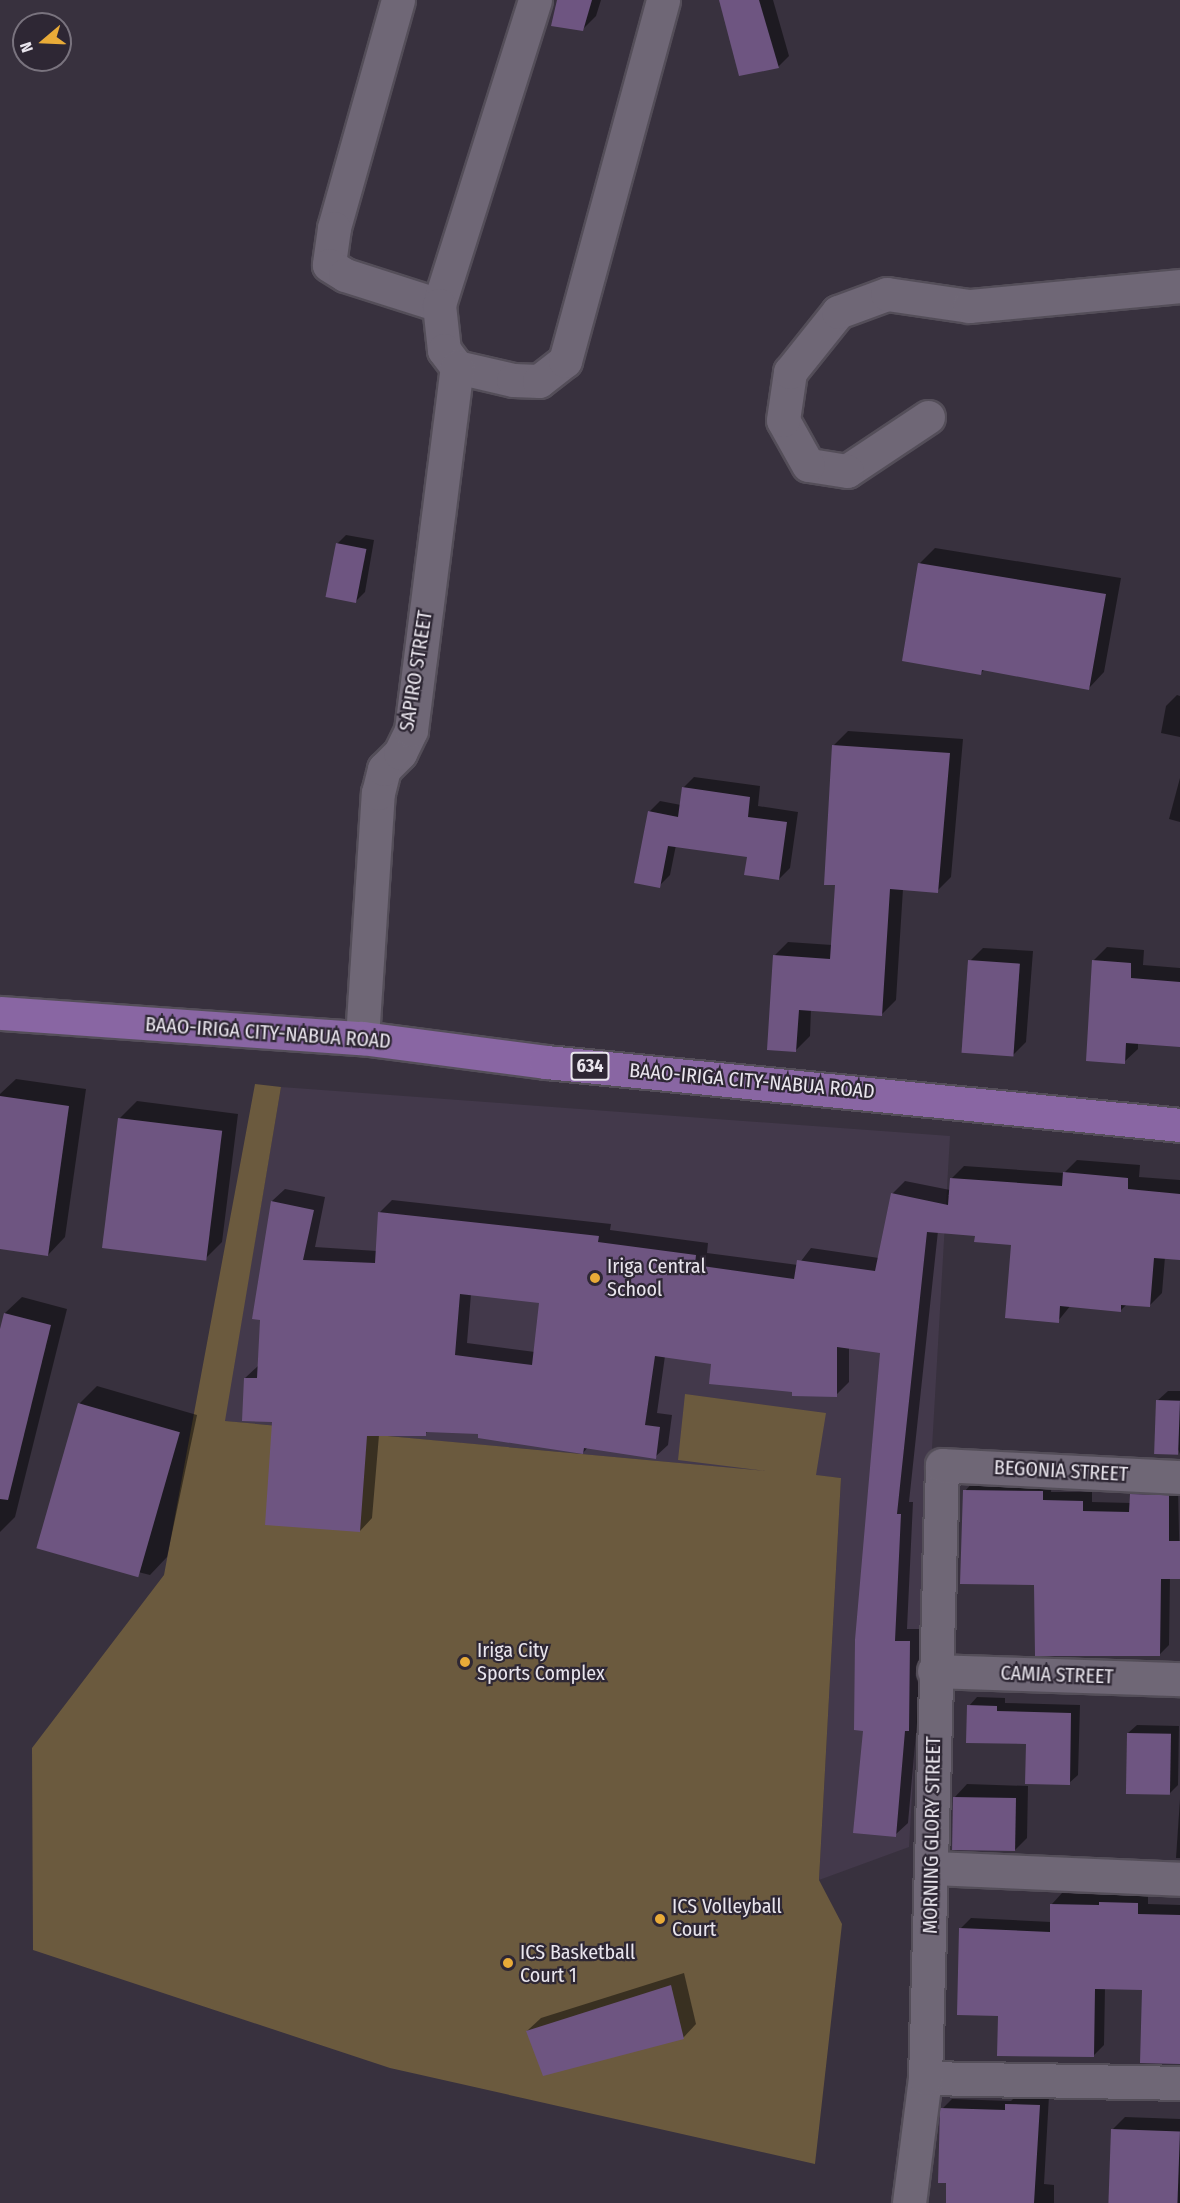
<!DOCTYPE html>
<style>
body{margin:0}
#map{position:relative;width:1180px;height:2203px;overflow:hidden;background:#38313e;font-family:"Fira Sans Condensed",sans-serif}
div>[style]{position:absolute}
.built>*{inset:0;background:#43394b}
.green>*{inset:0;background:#6b5a3e}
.shadow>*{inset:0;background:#0007}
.building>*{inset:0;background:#6e5581;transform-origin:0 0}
.roads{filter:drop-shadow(2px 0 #544e59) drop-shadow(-2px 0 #544e59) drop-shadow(0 2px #544e59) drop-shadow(0 -2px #544e59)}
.street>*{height:33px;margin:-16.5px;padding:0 16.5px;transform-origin:16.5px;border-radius:16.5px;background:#6f6776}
.primary>*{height:33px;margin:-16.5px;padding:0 16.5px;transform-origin:16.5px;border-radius:16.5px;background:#8966a3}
.dots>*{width:16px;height:16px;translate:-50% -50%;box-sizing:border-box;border:3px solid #2e2734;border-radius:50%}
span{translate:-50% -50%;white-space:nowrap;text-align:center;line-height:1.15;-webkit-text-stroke:4.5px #2e2734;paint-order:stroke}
.shield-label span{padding:2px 4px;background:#2e2734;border:2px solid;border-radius:4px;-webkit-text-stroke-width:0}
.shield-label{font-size:18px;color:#e9e5ed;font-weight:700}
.street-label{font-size:20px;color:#e9e5ed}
.poi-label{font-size:20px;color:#e9e5ed}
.left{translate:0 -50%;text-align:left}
.north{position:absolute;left:12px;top:12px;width:60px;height:60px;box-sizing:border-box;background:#2e2734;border:2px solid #79737e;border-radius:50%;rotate:251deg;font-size:16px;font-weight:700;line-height:24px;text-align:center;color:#e9e5ed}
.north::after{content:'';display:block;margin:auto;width:21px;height:27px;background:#e9ab38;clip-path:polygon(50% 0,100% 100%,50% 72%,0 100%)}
</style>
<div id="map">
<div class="built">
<div style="clip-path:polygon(281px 1087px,950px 1136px,909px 1847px,819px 1880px,841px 1478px,224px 1421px)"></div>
</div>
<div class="green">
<div style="clip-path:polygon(255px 1084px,281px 1087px,225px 1421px,766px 1471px,678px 1460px,685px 1394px,826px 1413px,816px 1475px,841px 1478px,819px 1880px,842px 1924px,815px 2164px,390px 2068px,33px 1950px,32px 1748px,164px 1575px)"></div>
</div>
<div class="shadow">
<div style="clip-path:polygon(559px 0,601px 0,596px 16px,583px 29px)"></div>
<div style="clip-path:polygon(721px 0,773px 0,789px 56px,778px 67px)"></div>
<div style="clip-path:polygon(346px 535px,374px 540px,365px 592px,356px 601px,337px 544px)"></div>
<div style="clip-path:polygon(935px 548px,1121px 578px,1104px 672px,1089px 688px,985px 669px,981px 673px,920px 563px)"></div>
<div style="clip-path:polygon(1177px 695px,1180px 696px,1180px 737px,1161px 733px,1166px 706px)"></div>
<div style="clip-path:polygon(848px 731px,963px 739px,951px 877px,937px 891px,903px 889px,896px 1000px,882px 1014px,811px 1009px,810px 1036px,796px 1050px,774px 956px,788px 942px,832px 945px,836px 884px,834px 745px)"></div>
<div style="clip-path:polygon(694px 777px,760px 786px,758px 806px,798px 812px,790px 868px,779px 879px,748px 856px,676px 845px,670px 875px,659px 886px,649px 812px,660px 801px,681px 805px,683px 788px)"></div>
<div style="clip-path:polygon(1180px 778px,1180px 822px,1169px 819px)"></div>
<div style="clip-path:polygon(1107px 947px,1144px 950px,1143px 965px,1180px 968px,1180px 1045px,1138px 1042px,1138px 1049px,1124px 1062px,1093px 961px)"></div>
<div style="clip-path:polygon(983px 948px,1033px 951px,1026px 1042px,1013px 1055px,970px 961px)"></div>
<div style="clip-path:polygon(16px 1079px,86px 1089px,65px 1237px,48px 1255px,0 1248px,0 1094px)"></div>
<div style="clip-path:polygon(137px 1101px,238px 1114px,222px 1242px,205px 1259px,120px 1118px)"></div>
<div style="clip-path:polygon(evenodd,1077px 1160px,1140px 1165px,1139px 1177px,1180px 1180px,1180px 1259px,1165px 1257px,1162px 1293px,1149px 1306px,1127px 1304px,1120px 1311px,1071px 1305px,1058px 1321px,1013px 1244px,976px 1235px,938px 1231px,909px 1502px,913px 1502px,907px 1629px,922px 1629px,921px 1717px,917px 1722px,908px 1823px,895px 1835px,864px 1729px,881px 1352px,849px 1348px,849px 1382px,836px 1395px,793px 1391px,712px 1362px,665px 1356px,657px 1413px,672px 1415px,668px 1445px,655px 1457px,588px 1447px,583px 1453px,480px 1433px,429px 1430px,425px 1434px,379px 1435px,372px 1518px,360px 1531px,245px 1378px,258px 1366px,272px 1201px,285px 1189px,325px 1197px,315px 1247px,377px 1251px,379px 1213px,392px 1200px,611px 1224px,610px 1230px,708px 1243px,707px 1253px,798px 1265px,811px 1248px,879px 1258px,892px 1194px,905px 1181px,950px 1190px,951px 1179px,964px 1166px,1064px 1173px,1077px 1160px,471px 1294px,540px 1301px,535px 1352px,467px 1343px,471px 1294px)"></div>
<div style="clip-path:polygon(22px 1297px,67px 1309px,15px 1517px,0 1532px,0 1335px,5px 1313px)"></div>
<div style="clip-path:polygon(97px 1386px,197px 1415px,167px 1557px,150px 1575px,55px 1551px,80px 1403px)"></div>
<div style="clip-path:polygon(1168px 1391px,1180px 1391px,1180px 1454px,1157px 1401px)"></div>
<div style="clip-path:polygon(974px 1481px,1052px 1482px,1051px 1492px,1092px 1492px,1092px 1502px,1131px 1503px,1131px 1494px,1140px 1485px,1178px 1486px,1180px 1578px,1170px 1577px,1169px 1645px,1159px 1655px,1035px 1583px,965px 1491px)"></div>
<div style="clip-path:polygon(977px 1697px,1005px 1698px,1005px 1703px,1080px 1705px,1078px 1775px,1069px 1783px,1027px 1743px,969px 1706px)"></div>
<div style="clip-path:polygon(1137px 1725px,1179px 1726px,1178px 1785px,1169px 1794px,1128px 1733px)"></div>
<div style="clip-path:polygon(967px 1784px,1028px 1786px,1027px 1838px,1014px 1851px,954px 1798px)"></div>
<div style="clip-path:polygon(1180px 1799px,1180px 1858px,1176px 1858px)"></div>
<div style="clip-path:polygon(1112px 1891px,1148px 1892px,1148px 1904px,1180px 1905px,1180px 2063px,1143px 1989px,1105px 1988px,1104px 2045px,1093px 2056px,1000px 2015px,960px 1929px,971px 1918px,1051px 1922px,1052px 1904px,1062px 1893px,1108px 1895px)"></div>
<div style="clip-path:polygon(684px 1973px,696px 2024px,683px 2038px,527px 2031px,541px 2018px)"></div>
<div style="clip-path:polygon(1017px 2095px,1049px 2096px,1044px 2184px,1054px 2185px,1054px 2203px,947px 2203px,942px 2109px,952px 2099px,1011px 2101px)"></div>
<div style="clip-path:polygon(1125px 2117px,1180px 2119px,1180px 2203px,1111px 2203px,1112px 2130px)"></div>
</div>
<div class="building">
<div style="clip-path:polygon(557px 0,592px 0,583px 31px,551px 26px)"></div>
<div style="clip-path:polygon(719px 0,759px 0,779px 68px,739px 76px)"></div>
<div style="left:336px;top:543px;width:31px;height:55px;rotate:11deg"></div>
<div style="clip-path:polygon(918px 563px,1106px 594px,1089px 690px,982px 670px,981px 675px,902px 661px)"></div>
<div style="clip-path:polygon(832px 745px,950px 753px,938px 893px,890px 889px,882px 1016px,799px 1010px,796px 1052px,767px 1050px,773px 955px,830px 959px,835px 885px,824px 885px)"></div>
<div style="clip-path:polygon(682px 787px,750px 797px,748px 817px,787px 822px,779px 880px,744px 875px,747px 857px,668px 846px,660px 888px,634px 883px,648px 811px,678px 817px)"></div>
<div style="left:968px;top:960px;width:52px;height:93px;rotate:4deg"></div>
<div style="clip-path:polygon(1092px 960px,1131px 963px,1131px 978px,1180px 982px,1180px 1047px,1126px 1043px,1125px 1064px,1086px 1061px)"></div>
<div style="clip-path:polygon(0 1096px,69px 1106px,48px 1256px,0 1249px)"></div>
<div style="left:118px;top:1118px;width:105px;height:131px;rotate:7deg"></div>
<div style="clip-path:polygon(evenodd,1063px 1172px,1128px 1178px,1128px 1189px,1180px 1194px,1180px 1260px,1154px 1258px,1150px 1307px,1121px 1305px,1121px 1312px,1060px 1306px,1059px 1323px,1005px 1318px,1011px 1245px,974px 1242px,975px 1236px,927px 1232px,897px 1514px,901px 1514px,895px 1641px,910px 1641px,909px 1731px,905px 1731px,896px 1837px,853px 1833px,863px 1731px,854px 1730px,855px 1640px,880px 1353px,837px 1347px,837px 1397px,792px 1396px,792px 1392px,709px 1384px,711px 1364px,655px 1356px,645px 1425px,660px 1427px,656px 1459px,584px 1448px,583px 1454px,478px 1438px,478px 1434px,426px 1432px,426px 1436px,367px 1436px,360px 1532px,265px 1525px,272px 1422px,242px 1421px,244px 1378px,257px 1378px,260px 1320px,252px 1319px,271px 1201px,314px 1210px,303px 1260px,375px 1263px,378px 1212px,599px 1236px,598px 1242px,696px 1255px,695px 1265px,794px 1279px,797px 1260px,875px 1271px,891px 1193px,948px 1205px,950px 1178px,1062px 1186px,1063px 1172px,460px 1294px,539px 1303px,532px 1365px,455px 1355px,460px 1294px)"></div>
<div style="clip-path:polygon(4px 1313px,51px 1325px,8px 1500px,0 1499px,0 1329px)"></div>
<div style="left:1156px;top:1400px;width:24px;height:54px;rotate:2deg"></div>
<div style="left:78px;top:1403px;width:106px;height:151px;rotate:16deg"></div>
<div style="clip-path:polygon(963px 1490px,1043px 1491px,1043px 1500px,1083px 1501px,1083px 1511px,1129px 1512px,1130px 1494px,1169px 1495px,1169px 1541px,1180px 1541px,1180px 1579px,1161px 1579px,1160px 1656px,1035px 1656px,1034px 1585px,960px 1584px)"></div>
<div style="clip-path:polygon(967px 1705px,997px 1706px,997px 1711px,1071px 1713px,1070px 1785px,1025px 1784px,1026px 1744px,966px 1743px)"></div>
<div style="left:1127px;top:1733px;width:44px;height:61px;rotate:1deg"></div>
<div style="left:953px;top:1797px;width:63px;height:53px;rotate:1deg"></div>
<div style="clip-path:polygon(1099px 1902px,1138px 1903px,1138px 1914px,1180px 1915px,1180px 2064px,1140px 2063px,1142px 1990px,1095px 1989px,1094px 2057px,997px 2056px,998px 2016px,957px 2015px,959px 1928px,1050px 1932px,1050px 1904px,1099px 1905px)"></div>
<div style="clip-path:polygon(671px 1985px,684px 2039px,543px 2076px,526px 2031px)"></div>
<div style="clip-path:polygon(1005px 2104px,1040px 2105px,1034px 2203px,946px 2203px,946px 2183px,938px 2183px,940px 2108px,1005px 2110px)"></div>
<div style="left:1111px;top:2129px;width:69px;height:74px;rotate:2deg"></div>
</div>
<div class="roads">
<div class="street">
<div style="left:398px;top:0;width:237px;rotate:105.7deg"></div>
<div style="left:334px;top:228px;width:37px;rotate:98deg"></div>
<div style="left:329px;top:265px;width:19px;rotate:32deg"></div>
<div style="left:345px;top:275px;width:99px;rotate:17.7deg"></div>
<div style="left:535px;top:0;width:320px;rotate:107.5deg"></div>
<div style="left:439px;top:305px;width:45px;rotate:83.7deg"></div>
<div style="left:444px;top:350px;width:21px;rotate:53deg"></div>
<div style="left:457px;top:367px;width:57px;rotate:13.1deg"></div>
<div style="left:513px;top:380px;width:26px;rotate:2deg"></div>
<div style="left:539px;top:381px;width:33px;rotate:-38deg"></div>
<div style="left:565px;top:361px;width:374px;rotate:-74.8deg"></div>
<div style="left:928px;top:417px;width:97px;rotate:146.3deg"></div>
<div style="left:847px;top:471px;width:39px;rotate:-171deg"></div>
<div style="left:808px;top:465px;width:51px;rotate:-119.1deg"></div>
<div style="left:783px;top:420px;width:49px;rotate:-81.7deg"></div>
<div style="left:790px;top:372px;width:77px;rotate:-51.3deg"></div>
<div style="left:838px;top:312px;width:52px;rotate:-20.2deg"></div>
<div style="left:887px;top:294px;width:83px;rotate:8.3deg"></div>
<div style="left:969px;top:306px;width:212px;rotate:-5.4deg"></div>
<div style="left:362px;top:1038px;width:246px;rotate:-86.3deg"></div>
<div style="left:378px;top:793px;width:25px;rotate:-76deg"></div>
<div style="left:384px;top:769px;width:23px;rotate:-45deg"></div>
<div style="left:400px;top:753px;width:25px;rotate:-64deg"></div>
<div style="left:411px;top:730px;width:366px;rotate:-82.8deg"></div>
<div style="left:934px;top:1671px;width:246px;rotate:1.9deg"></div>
<div style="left:933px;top:1868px;width:247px;rotate:2.5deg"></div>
<div style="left:925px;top:2078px;width:255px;rotate:1.1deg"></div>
<div style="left:909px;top:2203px;width:126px;rotate:-82.7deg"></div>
<div style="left:925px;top:2078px;width:613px;rotate:-88.41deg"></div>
<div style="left:942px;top:1465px;width:238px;rotate:2.9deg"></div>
</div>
<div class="primary">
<div style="left:0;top:1013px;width:363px;rotate:4deg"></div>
<div style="left:362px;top:1038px;width:186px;rotate:7.4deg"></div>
<div style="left:546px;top:1062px;width:637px;rotate:5.67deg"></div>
</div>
</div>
<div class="dots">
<div style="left:595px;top:1278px;background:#e9ab38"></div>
<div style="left:465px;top:1662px;background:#e9ab38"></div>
<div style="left:660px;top:1919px;background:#e9ab38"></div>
<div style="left:508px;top:1963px;background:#e9ab38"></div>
</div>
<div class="shield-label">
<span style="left:590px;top:1066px">634</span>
</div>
<div class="street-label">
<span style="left:416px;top:671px;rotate:-81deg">SAPIRO STREET</span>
<span style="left:268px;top:1033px;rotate:4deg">BAAO-IRIGA CITY-NABUA ROAD</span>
<span style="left:752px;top:1081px;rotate:5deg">BAAO-IRIGA CITY-NABUA ROAD</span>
<span style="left:1061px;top:1471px;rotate:3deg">BEGONIA STREET</span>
<span style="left:1057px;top:1675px;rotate:2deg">CAMIA STREET</span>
<span style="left:932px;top:1835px;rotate:-89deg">MORNING GLORY STREET</span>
</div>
<div class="poi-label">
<span class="left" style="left:607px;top:1278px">Iriga Central<br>School</span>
<span class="left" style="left:477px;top:1662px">Iriga City<br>Sports Complex</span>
<span class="left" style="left:672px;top:1918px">ICS Volleyball<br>Court</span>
<span class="left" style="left:520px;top:1964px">ICS Basketball<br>Court 1</span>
</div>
<div class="north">N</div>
</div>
